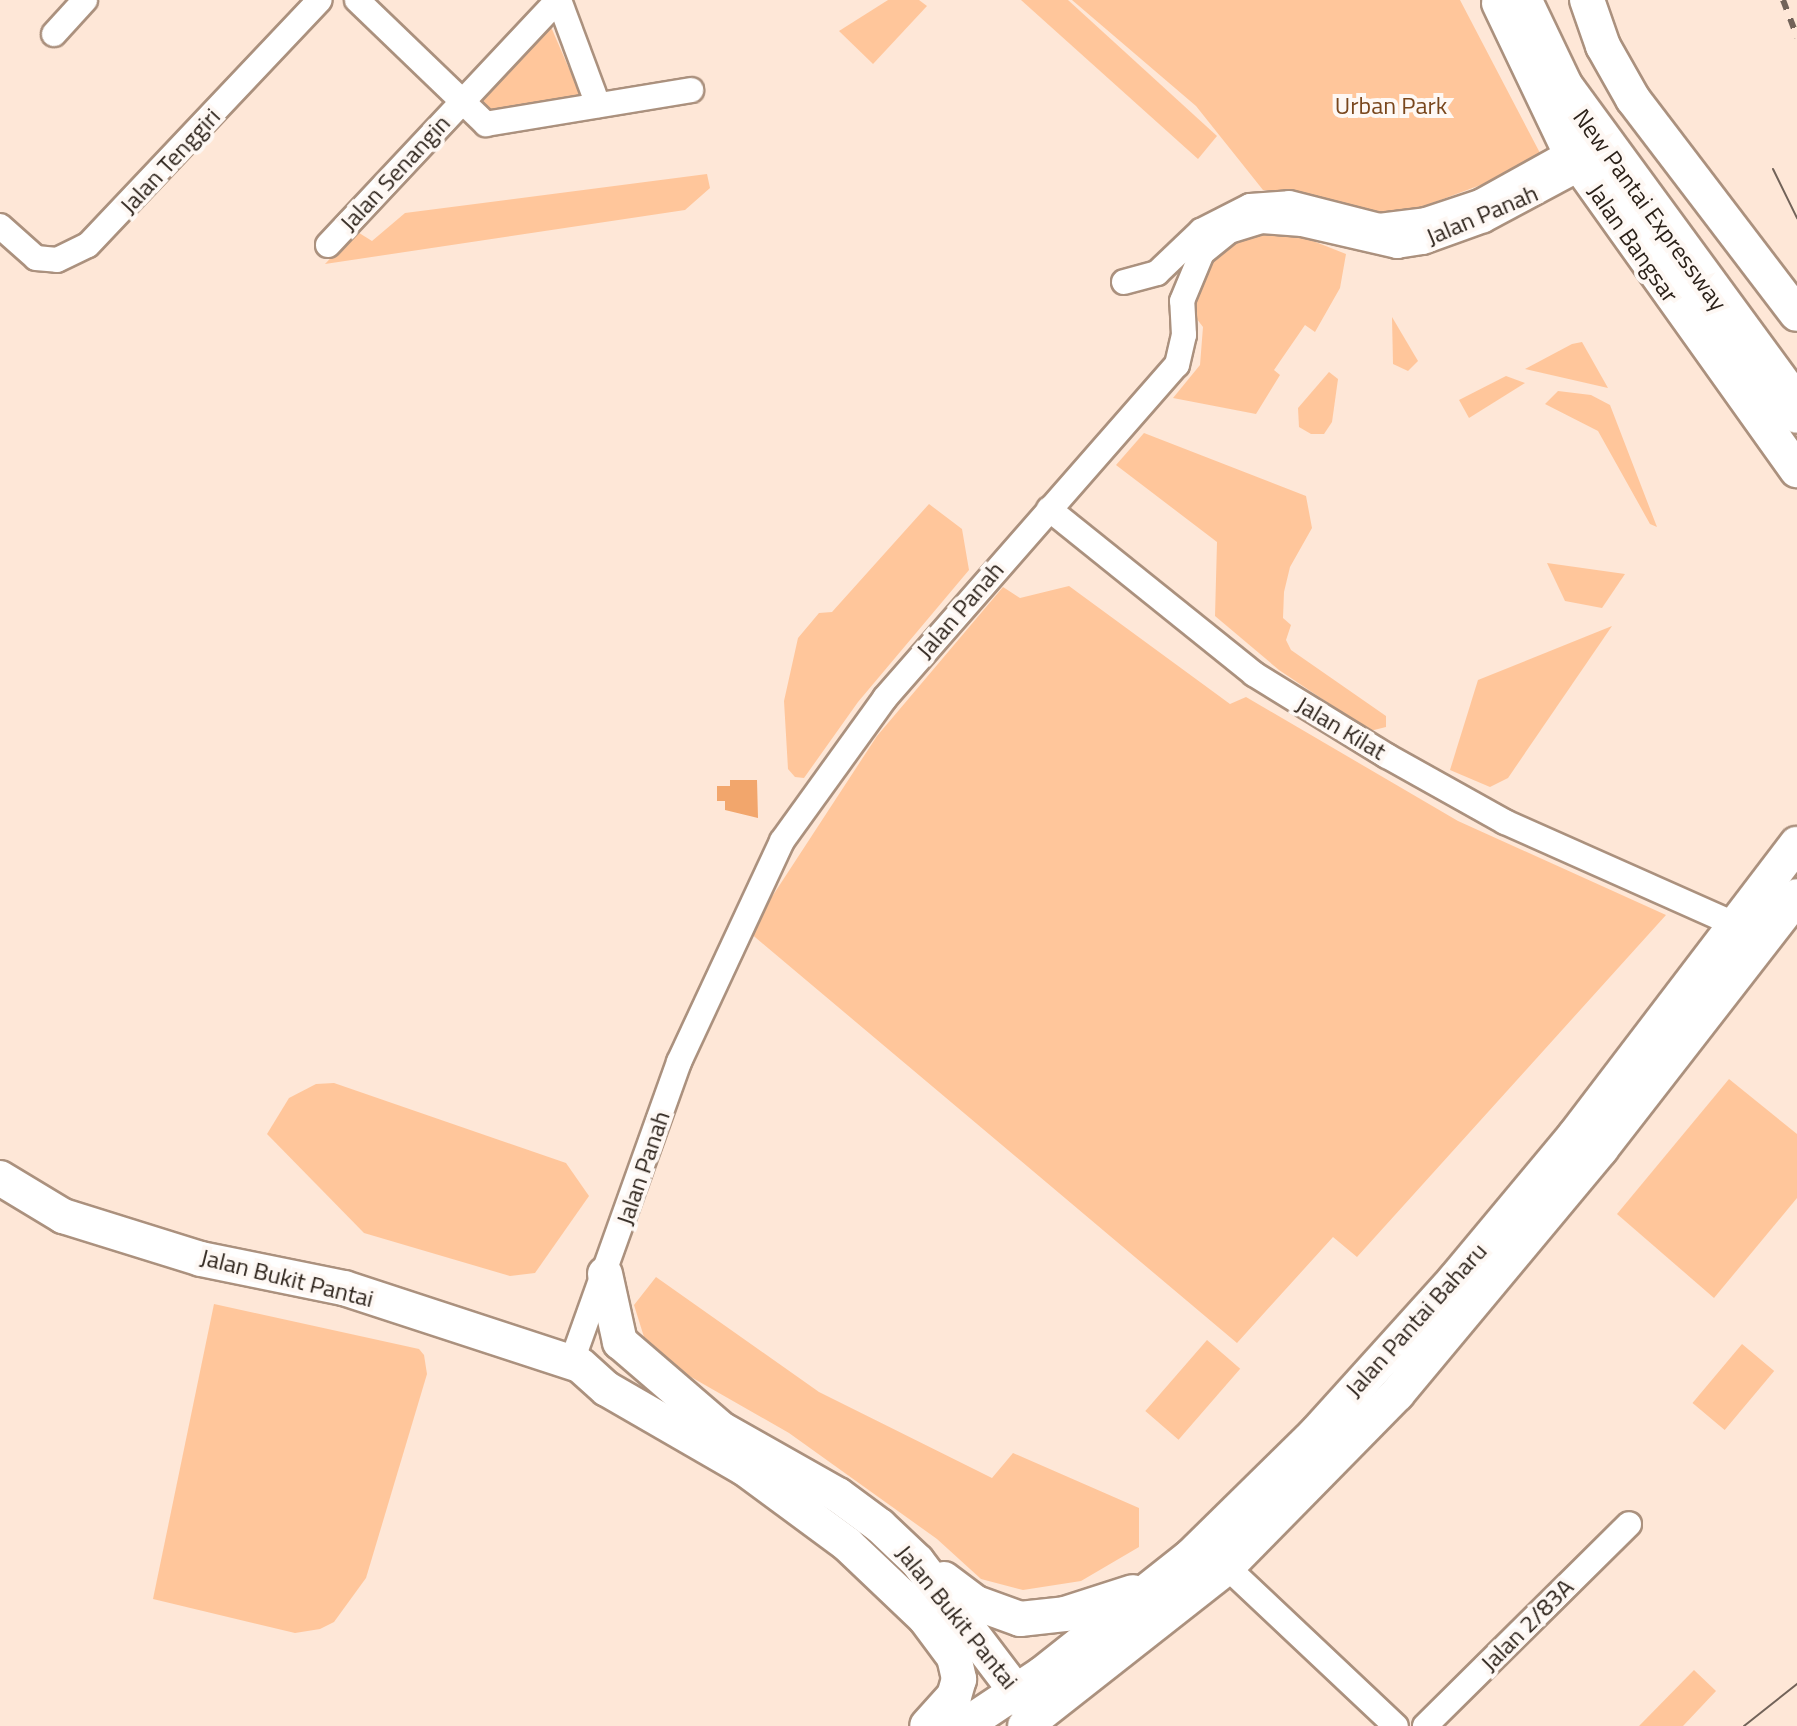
<!DOCTYPE html>
<style>
body{margin:0}
#map{position:relative;width:1797px;height:1726px;overflow:hidden;background:#fee7d7;font-family:"Titillium Web",sans-serif}
div>[style]{position:absolute}
.green>*{inset:0;background:#ffc69b;transform-origin:0 0}
.water>*{inset:0;background:#f2a66c}
.roads{filter:drop-shadow(2px 0 #ab917e) drop-shadow(-2px 0 #ab917e) drop-shadow(0 2px #ab917e) drop-shadow(0 -2px #ab917e)}
.street>*{height:24px;margin:-12px;padding:0 12px;transform-origin:12px;border-radius:12px;background:#fff}
.secondary>*{height:34px;margin:-17px;padding:0 17px;transform-origin:17px;border-radius:17px;background:#fff}
.highway>*{height:44px;margin:-22px;padding:0 22px;transform-origin:22px;border-radius:22px;background:#fff}
.tram>*{height:2px;margin:-1px;padding:0 1px;transform-origin:1px;border-radius:1px;background:#726359}
.rail>*{height:6px;margin-top:-3px;transform-origin:0;background:repeating-linear-gradient(90deg,#726359 0 10px,transparent 0 20px)}
span{translate:-50% -50%;white-space:nowrap;text-align:center;line-height:1.15;-webkit-text-stroke:8px #fef8f4;paint-order:stroke}
.park-label{font-size:24px;color:#79471d}
.street-label{font-size:24px;color:#2b2119}
</style>
<div id="map">
<div class="green">
<div style="clip-path:polygon(888px 0,919px 0,927px 6px,873px 64px,839px 31px)"></div>
<div style="clip-path:polygon(1021px 0,1068px 0,1217px 136px,1198px 159px)"></div>
<div style="clip-path:polygon(1072px 0,1460px 0,1540px 153px,1486px 183px,1408px 212px,1376px 213px,1301px 193px,1263px 190px,1196px 106px)"></div>
<div style="clip-path:polygon(551px 27px,583px 101px,486px 113px,478px 104px)"></div>
<div style="clip-path:polygon(707px 174px,710px 188px,685px 210px,325px 264px,356px 231px,372px 241px,405px 213px)"></div>
<div style="clip-path:polygon(1260px 232px,1303px 237px,1346px 254px,1340px 288px,1315px 332px,1305px 325px,1274px 370px,1280px 375px,1256px 414px,1173px 398px,1200px 365px,1203px 327px,1190px 310px,1192px 283px,1222px 248px)"></div>
<div style="clip-path:polygon(1392px 317px,1418px 361px,1408px 371px,1393px 364px)"></div>
<div style="clip-path:polygon(1582px 342px,1608px 388px,1525px 369px,1572px 344px)"></div>
<div style="clip-path:polygon(1329px 372px,1338px 379px,1332px 422px,1324px 434px,1311px 434px,1299px 427px,1298px 408px)"></div>
<div style="clip-path:polygon(1506px 376px,1525px 383px,1469px 418px,1459px 400px)"></div>
<div style="clip-path:polygon(1558px 391px,1591px 395px,1610px 405px,1657px 527px,1650px 524px,1598px 431px,1545px 404px)"></div>
<div style="clip-path:polygon(1144px 433px,1306px 496px,1312px 528px,1290px 567px,1284px 592px,1283px 618px,1291px 625px,1286px 640px,1291px 650px,1386px 716px,1386px 727px,1370px 731px,1279px 670px,1215px 616px,1217px 542px,1116px 465px)"></div>
<div style="clip-path:polygon(929px 504px,962px 529px,969px 570px,858px 702px,804px 778px,795px 777px,788px 769px,784px 701px,798px 638px,819px 613px,832px 612px)"></div>
<div style="clip-path:polygon(1547px 563px,1625px 574px,1602px 608px,1565px 601px)"></div>
<div style="clip-path:polygon(1069px 586px,1230px 704px,1246px 697px,1458px 821px,1666px 915px,1357px 1257px,1333px 1237px,1237px 1343px,749px 932px,877px 736px,1003px 587px,1020px 598px)"></div>
<div style="clip-path:polygon(1612px 626px,1508px 778px,1490px 787px,1450px 770px,1478px 680px)"></div>
<div style="clip-path:polygon(1729px 1079px,1797px 1134px,1797px 1198px,1714px 1298px,1617px 1214px)"></div>
<div style="clip-path:polygon(334px 1083px,566px 1163px,589px 1196px,535px 1273px,510px 1276px,364px 1233px,267px 1134px,289px 1098px,316px 1084px)"></div>
<div style="clip-path:polygon(656px 1277px,819px 1392px,992px 1478px,1013px 1453px,1139px 1508px,1139px 1547px,1081px 1581px,1023px 1590px,981px 1579px,937px 1539px,789px 1433px,649px 1353px,634px 1305px)"></div>
<div style="clip-path:polygon(214px 1304px,419px 1349px,424px 1355px,427px 1374px,366px 1578px,334px 1622px,320px 1629px,295px 1633px,153px 1599px)"></div>
<div style="left:1207px;top:1340px;width:44px;height:94px;rotate:41deg"></div>
<div style="left:1742px;top:1344px;width:42px;height:77px;rotate:40deg"></div>
<div style="clip-path:polygon(1694px 1670px,1716px 1691px,1683px 1726px,1639px 1726px)"></div>
</div>
<div class="water">
<div style="clip-path:polygon(730px 780px,757px 780px,758px 818px,725px 810px,725px 801px,717px 801px,717px 786px,730px 786px)"></div>
</div>
<div class="roads">
<div class="street">
<div style="left:357px;top:0;width:179px;rotate:43.9deg"></div>
<div style="left:486px;top:124px;width:208px;rotate:-9.4deg"></div>
<div style="left:559px;top:0;width:112px;rotate:69.6deg"></div>
<div style="left:54px;top:34px;width:46px;rotate:-47.6deg"></div>
<div style="left:0;top:226px;width:48px;rotate:41.6deg"></div>
<div style="left:36px;top:258px;width:21px;rotate:5deg"></div>
<div style="left:57px;top:260px;width:34px;rotate:-26deg"></div>
<div style="left:88px;top:245px;width:337px;rotate:-46.6deg"></div>
<div style="left:328px;top:245px;width:336px;rotate:-46.8deg"></div>
<div style="left:1124px;top:282px;width:34px;rotate:-15deg"></div>
<div style="left:1157px;top:273px;width:61px;rotate:-43.7deg"></div>
<div style="left:1201px;top:231px;width:55px;rotate:-27deg"></div>
<div style="left:1250px;top:206px;width:39px;rotate:-4deg"></div>
<div style="left:1289px;top:203px;width:93px;rotate:14.3deg"></div>
<div style="left:1379px;top:226px;width:47px;rotate:-7.3deg"></div>
<div style="left:1426px;top:220px;width:57px;rotate:-18.4deg"></div>
<div style="left:1480px;top:202px;width:103px;rotate:-29.1deg"></div>
<div style="left:1049px;top:509px;width:263px;rotate:38.8deg"></div>
<div style="left:1254px;top:674px;width:156px;rotate:31.7deg"></div>
<div style="left:1387px;top:756px;width:135px;rotate:29.2deg"></div>
<div style="left:1505px;top:822px;width:251px;rotate:24deg"></div>
<div style="left:572px;top:1361px;width:318px;rotate:-70.3deg"></div>
<div style="left:679px;top:1062px;width:244px;rotate:-65deg"></div>
<div style="left:782px;top:841px;width:176px;rotate:-54.2deg"></div>
<div style="left:885px;top:698px;width:443px;rotate:-48.8deg"></div>
<div style="left:1177px;top:365px;width:31px;rotate:-77deg"></div>
<div style="left:1184px;top:335px;width:34px;rotate:-93deg"></div>
<div style="left:1182px;top:301px;width:52px;rotate:-67.4deg"></div>
<div style="left:1202px;top:253px;width:35px;rotate:-39deg"></div>
<div style="left:1229px;top:231px;width:34px;rotate:-17deg"></div>
<div style="left:1262px;top:221px;width:40px;rotate:4.3deg"></div>
<div style="left:1302px;top:224px;width:98px;rotate:13deg"></div>
<div style="left:1397px;top:246px;width:26px;rotate:-9deg"></div>
<div style="left:1423px;top:242px;width:65px;rotate:-19.8deg"></div>
<div style="left:1484px;top:220px;width:110px;rotate:-28.2deg"></div>
<div style="left:1227px;top:1567px;width:232px;rotate:43.3deg"></div>
<div style="left:1425px;top:1726px;width:287px;rotate:-44.7deg"></div>
</div>
<div class="secondary">
<div style="left:1587px;top:0;width:49px;rotate:70.8deg"></div>
<div style="left:1603px;top:46px;width:61px;rotate:60.5deg"></div>
<div style="left:1633px;top:99px;width:270px;rotate:52.7deg"></div>
<div style="left:1499px;top:3px;width:165px;rotate:64.5deg"></div>
<div style="left:1570px;top:152px;width:391px;rotate:54.5deg"></div>
<div style="left:0;top:1178px;width:74px;rotate:31.1deg"></div>
<div style="left:63px;top:1216px;width:145px;rotate:17.3deg"></div>
<div style="left:201px;top:1259px;width:146px;rotate:11.5deg"></div>
<div style="left:344px;top:1288px;width:248px;rotate:18.1deg"></div>
<div style="left:580px;top:1365px;width:36px;rotate:42deg"></div>
<div style="left:607px;top:1389px;width:158px;rotate:30deg"></div>
<div style="left:744px;top:1468px;width:128px;rotate:36.4deg"></div>
<div style="left:847px;top:1544px;width:108px;rotate:43.5deg"></div>
<div style="left:925px;top:1618px;width:49px;rotate:53.4deg"></div>
<div style="left:954px;top:1657px;width:23px;rotate:77deg"></div>
<div style="left:959px;top:1679px;width:18px;rotate:106deg"></div>
<div style="left:954px;top:1696px;width:40px;rotate:132deg"></div>
<div style="left:605px;top:1274px;width:70px;rotate:77.6deg"></div>
<div style="left:620px;top:1342px;width:132px;rotate:40.7deg"></div>
<div style="left:723px;top:1430px;width:132px;rotate:29.5deg"></div>
<div style="left:838px;top:1495px;width:52px;rotate:36.4deg"></div>
<div style="left:880px;top:1526px;width:51px;rotate:43.4deg"></div>
<div style="left:917px;top:1561px;width:188px;rotate:52.8deg"></div>
<div style="left:944px;top:1579px;width:40px;rotate:37deg"></div>
<div style="left:976px;top:1603px;width:47px;rotate:20deg"></div>
<div style="left:1020px;top:1619px;width:45px;rotate:-6.3deg"></div>
<div style="left:1065px;top:1614px;width:71px;rotate:-17.9deg"></div>
<div style="left:964px;top:1726px;width:94px;rotate:-33.7deg"></div>
<div style="left:1042px;top:1674px;width:190px;rotate:-38.4deg"></div>
<div style="left:1191px;top:1556px;width:175px;rotate:-44.5deg"></div>
<div style="left:1316px;top:1433px;width:207px;rotate:-47.9deg"></div>
<div style="left:1455px;top:1279px;width:187px;rotate:-50.2deg"></div>
<div style="left:1575px;top:1135px;width:366px;rotate:-52.7deg"></div>
<div style="left:1025px;top:1726px;width:257px;rotate:-38.2deg"></div>
<div style="left:1227px;top:1567px;width:243px;rotate:-45.5deg"></div>
<div style="left:1397px;top:1394px;width:319px;rotate:-50.2deg"></div>
<div style="left:1601px;top:1149px;width:320px;rotate:-52.2deg"></div>
</div>
<div class="highway">
<div style="left:1519px;top:0;width:98px;rotate:64.5deg"></div>
<div style="left:1561px;top:88px;width:400px;rotate:53.8deg"></div>
</div>
</div>
<div class="tram">
<div style="left:1773px;top:169px;width:55px;rotate:63.9deg"></div>
<div style="left:1744px;top:1726px;width:68px;rotate:-38.4deg"></div>
</div>
<div class="rail">
<div style="left:1783px;top:0;width:40px;rotate:69deg"></div>
</div>
<div class="park-label">
<span style="left:1391px;top:106px">Urban Park</span>
</div>
<div class="street-label">
<span style="left:170px;top:161px;rotate:-47deg">Jalan Tenggiri</span>
<span style="left:395px;top:173px;rotate:-47deg">Jalan Senangin</span>
<span style="left:1650px;top:210px;rotate:54deg">New Pantai Expressway</span>
<span style="left:1482px;top:215px;rotate:-23deg">Jalan Panah</span>
<span style="left:1633px;top:243px;rotate:55deg">Jalan Bangsar</span>
<span style="left:960px;top:610px;rotate:-49deg">Jalan Panah</span>
<span style="left:1341px;top:728px;rotate:31deg">Jalan Kilat</span>
<span style="left:643px;top:1168px;rotate:-71deg">Jalan Panah</span>
<span style="left:287px;top:1278px;rotate:14deg">Jalan Bukit Pantai</span>
<span style="left:1416px;top:1320px;rotate:-48deg">Jalan Pantai Baharu</span>
<span style="left:957px;top:1617px;rotate:51deg">Jalan Bukit Pantai</span>
<span style="left:1527px;top:1625px;rotate:-45deg">Jalan 2/83A</span>
</div>
</div>
